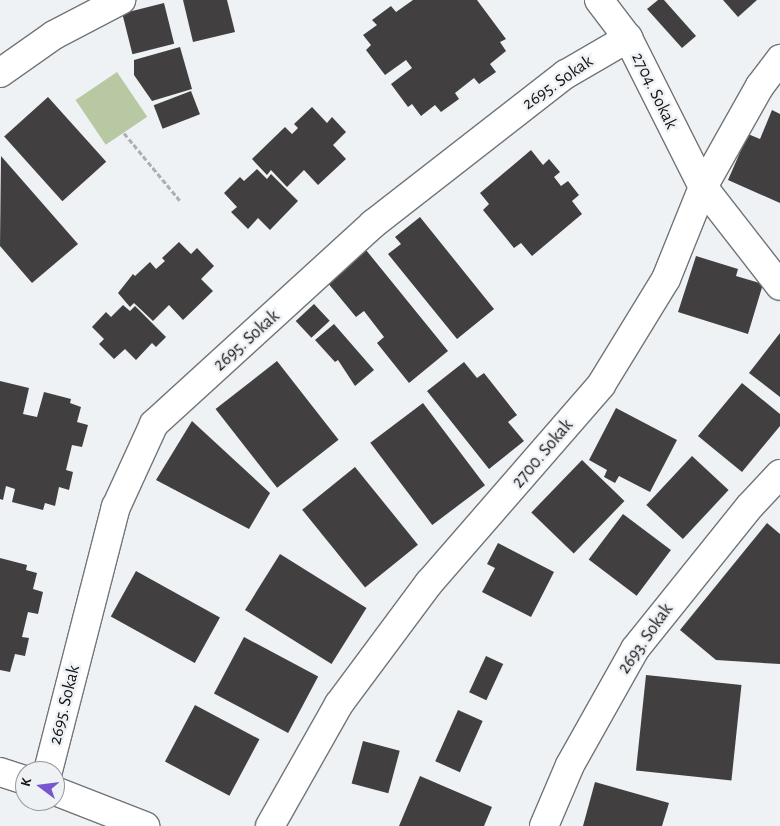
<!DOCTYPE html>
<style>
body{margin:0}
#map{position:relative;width:780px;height:826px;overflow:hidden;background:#eff2f5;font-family:"Alegreya Sans",sans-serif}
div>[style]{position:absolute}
.green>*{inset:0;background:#b7c8a2;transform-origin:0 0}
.building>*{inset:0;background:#423f40;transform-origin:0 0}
.path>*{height:3px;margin-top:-1.5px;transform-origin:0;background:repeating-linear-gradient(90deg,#adafb1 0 5px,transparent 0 7.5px)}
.roads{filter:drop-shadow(1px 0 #727578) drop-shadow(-1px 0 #727578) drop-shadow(0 1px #727578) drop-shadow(0 -1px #727578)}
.minor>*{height:28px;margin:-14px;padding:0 14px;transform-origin:14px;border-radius:14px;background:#fff}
.major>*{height:28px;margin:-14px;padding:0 14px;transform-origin:14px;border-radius:14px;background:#fff}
span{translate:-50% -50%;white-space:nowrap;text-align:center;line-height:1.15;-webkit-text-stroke:5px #eff2f5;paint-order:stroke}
.street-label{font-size:18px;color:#121314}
.north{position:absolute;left:15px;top:761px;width:50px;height:50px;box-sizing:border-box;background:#eff2f5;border:1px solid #97999b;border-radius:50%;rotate:285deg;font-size:14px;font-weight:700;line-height:20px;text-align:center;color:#121314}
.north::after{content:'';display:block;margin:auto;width:18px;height:22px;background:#7756cf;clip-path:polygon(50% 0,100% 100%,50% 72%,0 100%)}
</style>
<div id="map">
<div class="green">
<div style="left:117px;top:72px;width:54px;height:50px;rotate:56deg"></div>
</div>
<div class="building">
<div style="clip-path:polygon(183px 0,227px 0,235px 32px,193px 42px)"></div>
<div style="clip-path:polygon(413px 0,477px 0,506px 39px,500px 42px,506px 51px,490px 64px,496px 72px,479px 84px,474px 78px,455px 93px,459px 99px,441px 112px,435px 105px,421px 116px,412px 104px,408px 107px,391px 84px,412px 68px,406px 60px,385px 75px,366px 50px,371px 45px,363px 35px,377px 25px,372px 20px,391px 6px,396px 12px)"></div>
<div style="clip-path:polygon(658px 0,664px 0,696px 36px,682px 48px,647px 9px)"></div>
<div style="clip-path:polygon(723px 0,757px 0,738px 17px)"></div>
<div style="left:164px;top:3px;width:42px;height:43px;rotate:76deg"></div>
<div style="clip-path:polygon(180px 47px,192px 89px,152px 101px,134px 75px,134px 60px)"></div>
<div style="left:191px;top:91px;width:25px;height:40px;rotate:69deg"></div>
<div style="left:48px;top:97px;width:87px;height:59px;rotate:48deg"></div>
<div style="clip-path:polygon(312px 107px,327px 123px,332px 117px,346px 132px,333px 145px,346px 159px,318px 185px,304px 170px,287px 187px,271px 170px,267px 175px,252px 159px,285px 127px,292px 134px,298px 128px,294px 124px)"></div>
<div style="clip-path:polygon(772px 110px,780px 114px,780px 203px,728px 180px,748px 134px,760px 139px)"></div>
<div style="clip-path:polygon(531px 150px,543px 165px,549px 159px,560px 172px,554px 177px,561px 186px,568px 181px,579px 195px,572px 201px,582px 214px,532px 256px,521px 243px,514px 248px,483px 210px,489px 204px,480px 193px)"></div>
<div style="clip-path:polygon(1px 156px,78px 244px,32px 283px,0 246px)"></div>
<div style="clip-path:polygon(257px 169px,267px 179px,271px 174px,298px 201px,270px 230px,258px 218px,248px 229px,231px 212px,237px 207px,224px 193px,240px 177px,244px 181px)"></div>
<div style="clip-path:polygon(420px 217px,494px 309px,457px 339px,388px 254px,401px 244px,395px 237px)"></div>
<div style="clip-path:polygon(179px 242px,191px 254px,197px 248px,214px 266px,201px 279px,213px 291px,183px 320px,169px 305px,153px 321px,134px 303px,130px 307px,118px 293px,133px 274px,135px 276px,150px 262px,156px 269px,165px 261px,162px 258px)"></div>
<div style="clip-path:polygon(366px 250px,448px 351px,409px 383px,377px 343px,384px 337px,364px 311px,356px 317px,327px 282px)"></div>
<div style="clip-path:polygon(696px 256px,738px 269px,736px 276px,763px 284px,748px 334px,678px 312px)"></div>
<div style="left:314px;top:304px;width:23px;height:25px;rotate:47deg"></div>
<div style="clip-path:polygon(123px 305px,130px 311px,135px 306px,166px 337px,156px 347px,152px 343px,136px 360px,125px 349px,114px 359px,99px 344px,104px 339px,92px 327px,106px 312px,111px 317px)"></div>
<div style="clip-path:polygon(334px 324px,374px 370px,355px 386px,338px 360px,335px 362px,315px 340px)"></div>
<div style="clip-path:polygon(780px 333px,780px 397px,749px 373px)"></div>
<div style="left:277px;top:361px;width:100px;height:78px;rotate:52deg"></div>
<div style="clip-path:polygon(464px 362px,477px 378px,484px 373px,517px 415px,508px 422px,524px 441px,489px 469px,427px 391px)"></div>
<div style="clip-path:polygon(0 381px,29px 388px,23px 414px,37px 417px,44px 392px,71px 399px,70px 403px,81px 407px,77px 422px,88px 425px,82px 447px,72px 445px,66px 470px,73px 472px,69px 490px,59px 487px,55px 506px,45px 503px,43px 510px,12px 502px,15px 489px,6px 486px,3px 500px,0 499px)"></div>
<div style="clip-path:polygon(742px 383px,780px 414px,780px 426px,742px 472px,698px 436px)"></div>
<div style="left:423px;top:403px;width:103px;height:66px;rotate:53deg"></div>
<div style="clip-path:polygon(616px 408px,677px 440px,650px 492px,619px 476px,615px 483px,604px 477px,607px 470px,589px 460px)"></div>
<div style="clip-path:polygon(192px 421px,270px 493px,249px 529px,156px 480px)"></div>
<div style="left:692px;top:456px;width:50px;height:67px;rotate:43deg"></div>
<div style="left:582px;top:460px;width:59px;height:73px;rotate:44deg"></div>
<div style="left:355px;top:467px;width:100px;height:68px;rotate:51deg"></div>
<div style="left:623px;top:514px;width:60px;height:57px;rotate:37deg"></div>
<div style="clip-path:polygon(767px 523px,780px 534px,780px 664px,716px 660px,680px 630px)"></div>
<div style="clip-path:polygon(498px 543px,554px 572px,531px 617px,482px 592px,495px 568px,487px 564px)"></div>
<div style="left:280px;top:554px;width:102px;height:66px;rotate:32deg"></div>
<div style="clip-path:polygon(0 558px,27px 565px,26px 570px,37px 573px,33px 589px,43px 592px,38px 614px,28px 612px,22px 637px,29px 638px,25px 656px,15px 654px,10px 672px,0 670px)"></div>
<div style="left:136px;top:571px;width:96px;height:52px;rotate:29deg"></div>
<div style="left:244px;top:637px;width:84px;height:64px;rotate:28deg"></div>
<div style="left:486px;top:656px;width:19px;height:40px;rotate:25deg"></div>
<div style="left:646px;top:675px;width:96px;height:96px;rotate:6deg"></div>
<div style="left:195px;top:705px;width:73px;height:64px;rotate:28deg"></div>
<div style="left:458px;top:710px;width:27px;height:56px;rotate:24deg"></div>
<div style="left:363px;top:741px;width:38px;height:44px;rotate:15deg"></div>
<div style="clip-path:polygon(420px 776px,492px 807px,484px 826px,399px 826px)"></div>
<div style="clip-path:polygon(595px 782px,669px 803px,662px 826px,583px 826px)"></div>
</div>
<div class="path">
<div style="left:124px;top:133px;width:89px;rotate:50.4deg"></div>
</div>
<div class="roads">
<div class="minor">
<div style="left:599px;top:0;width:48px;rotate:52.7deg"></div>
<div style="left:628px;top:38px;width:167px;rotate:63.3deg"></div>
<div style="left:703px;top:187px;width:125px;rotate:52.1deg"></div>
<div style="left:0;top:73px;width:66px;rotate:-35.1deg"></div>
<div style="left:54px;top:35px;width:76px;rotate:-27.6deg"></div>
<div style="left:48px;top:771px;width:273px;rotate:-75.6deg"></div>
<div style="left:116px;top:507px;width:91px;rotate:-65.4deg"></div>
<div style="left:154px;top:424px;width:297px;rotate:-42.4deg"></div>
<div style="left:373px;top:224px;width:244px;rotate:-37.9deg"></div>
<div style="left:566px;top:74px;width:72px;rotate:-30.1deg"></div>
<div style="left:270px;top:826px;width:140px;rotate:-60.5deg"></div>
<div style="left:339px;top:704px;width:151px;rotate:-53.4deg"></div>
<div style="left:429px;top:583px;width:262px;rotate:-49deg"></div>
<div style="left:601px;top:385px;width:124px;rotate:-58.5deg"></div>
<div style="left:666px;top:279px;width:99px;rotate:-68.1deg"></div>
<div style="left:703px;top:187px;width:116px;rotate:-60.6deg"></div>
<div style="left:760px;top:86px;width:34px;rotate:-53deg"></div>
<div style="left:544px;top:826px;width:66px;rotate:-66.9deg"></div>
<div style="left:570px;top:765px;width:133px;rotate:-60.7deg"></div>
<div style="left:635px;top:649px;width:184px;rotate:-51.2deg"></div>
<div style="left:750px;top:506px;width:44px;rotate:-46.8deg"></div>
</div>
<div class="major">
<div style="left:0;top:772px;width:26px;rotate:18deg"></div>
<div style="left:55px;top:791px;width:97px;rotate:21.3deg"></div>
</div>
</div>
<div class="street-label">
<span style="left:558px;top:83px;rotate:-35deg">2695. Sokak</span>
<span style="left:654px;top:91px;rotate:64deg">2704. Sokak</span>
<span style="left:247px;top:341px;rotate:-42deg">2695. Sokak</span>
<span style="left:543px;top:454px;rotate:-50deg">2700. Sokak</span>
<span style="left:646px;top:639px;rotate:-55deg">2693. Sokak</span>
<span style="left:65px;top:705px;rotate:-76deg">2695. Sokak</span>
</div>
<div class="north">K</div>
</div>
